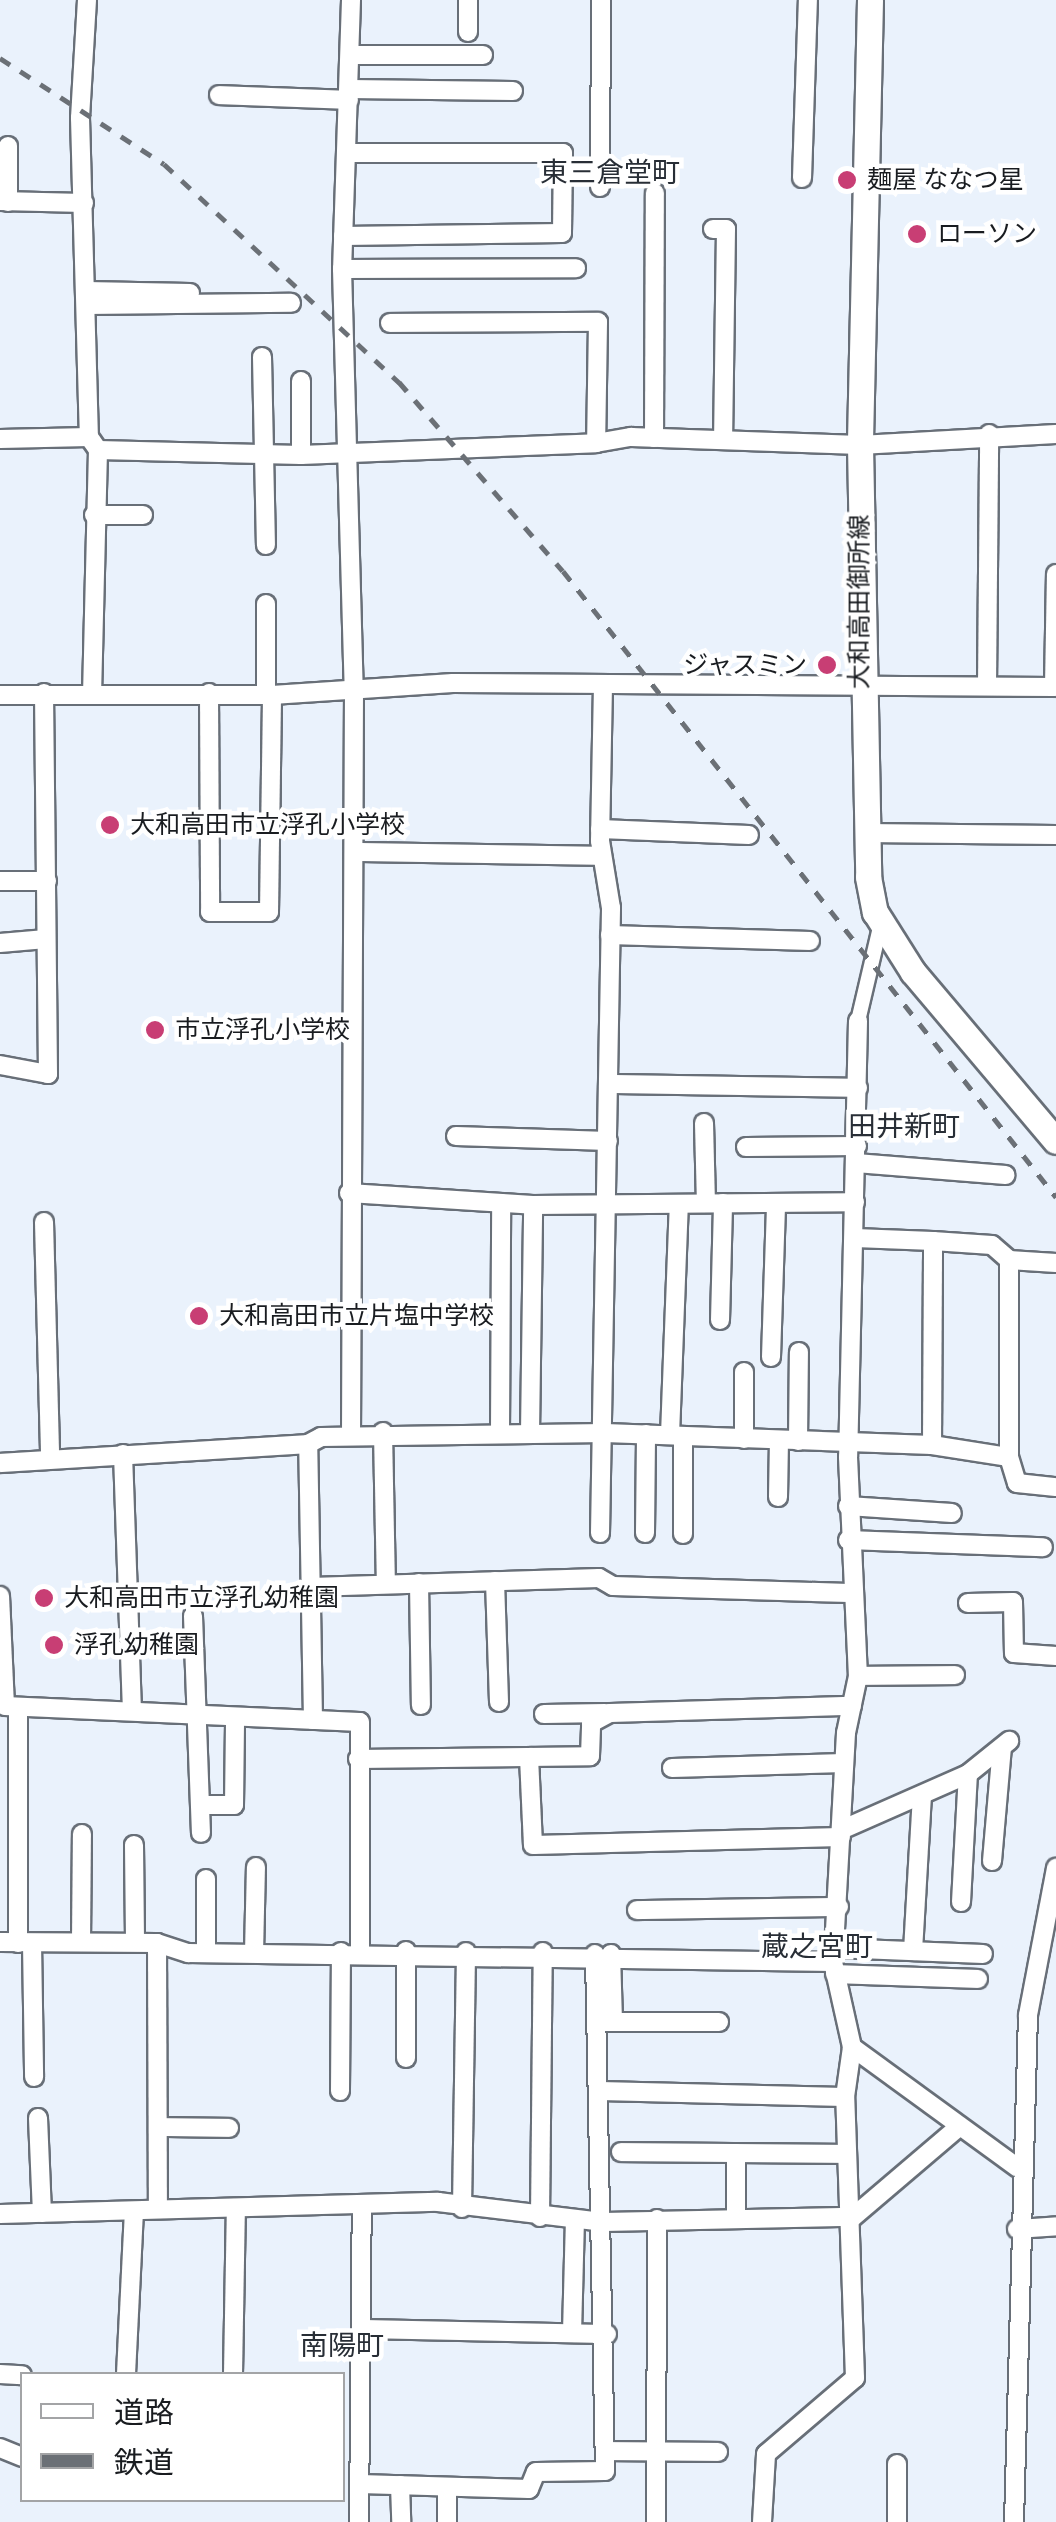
<!DOCTYPE html>
<meta charset="utf-8">
<style>
body{margin:0}
#map{position:relative;width:1056px;height:2522px;overflow:hidden;background:#eaf2fc;font-family:"Nunito Sans","Noto Sans JP",sans-serif}
div>[style]{position:absolute}
.roads{filter:drop-shadow(2px 0 #686f78) drop-shadow(-2px 0 #686f78) drop-shadow(0 2px #686f78) drop-shadow(0 -2px #686f78)}
.pedestrian>*{height:14px;margin:-7px;padding:0 7px;transform-origin:7px;border-radius:7px;background:#fff}
.minor>*{height:18px;margin:-9px;padding:0 9px;transform-origin:9px;border-radius:9px;background:#fff}
.secondary>*{height:25px;margin:-12.5px;padding:0 12.5px;transform-origin:12.5px;border-radius:12.5px;background:#fff}
.rail>*{height:5px;margin-top:-2.5px;transform-origin:0;background:repeating-linear-gradient(90deg,#6b7076 0 12px,transparent 0 24px)}
.dots>*{width:28px;height:28px;translate:-50% -50%;box-sizing:border-box;border:5px solid #fff;border-radius:50%}
span{translate:-50% -50%;white-space:nowrap;text-align:center;line-height:1.15;-webkit-text-stroke:9px #fff;paint-order:stroke}
.poi-label{font-size:25px;color:#191c20}
.left{translate:0 -50%;text-align:left}
.right{translate:-100% -50%;text-align:right}
.street-label{font-size:25px;color:#191c20}
.neighbourhood-label{font-size:28px;color:#282e36}
.legend{position:absolute;left:20px;top:2372px;width:325px;height:130px;box-sizing:border-box;background:#fff;border:2px solid #a3a4a6;margin:0;padding:12px 18px;list-style:none;font-size:30px;color:#191c20}
.legend li{display:flex;align-items:center;gap:20px;height:50px}
.legend b{width:50px;border:2px solid #a3a4a6}
</style>
<div id="map">
<div class="roads">
<div class="pedestrian">
<div style="left:858px;top:1021px;width:101px;rotate:-76.8deg"></div>
</div>
<div class="minor">
<div style="left:87px;top:0;width:118px;rotate:93.4deg"></div>
<div style="left:80px;top:118px;width:319px;rotate:88.4deg"></div>
<div style="left:89px;top:437px;width:16px;rotate:55deg"></div>
<div style="left:98px;top:450px;width:244px;rotate:91.4deg"></div>
<div style="left:351px;top:0;width:269px;rotate:91.9deg"></div>
<div style="left:342px;top:269px;width:421px;rotate:88.4deg"></div>
<div style="left:354px;top:690px;width:742px;rotate:90.23deg"></div>
<div style="left:468px;top:0;width:32px;rotate:90deg"></div>
<div style="left:350px;top:55px;width:133px"></div>
<div style="left:349px;top:89px;width:164px;rotate:0.7deg"></div>
<div style="left:219px;top:95px;width:130px;rotate:2.2deg"></div>
<div style="left:802px;top:178px;width:178px;rotate:-88.1deg"></div>
<div style="left:600px;top:187px;width:187px;rotate:-89.7deg"></div>
<div style="left:0;top:201px;width:84px;rotate:1.4deg"></div>
<div style="left:8px;top:202px;width:56px;rotate:-90deg"></div>
<div style="left:713px;top:229px;width:13px"></div>
<div style="left:726px;top:229px;width:211px;rotate:90.8deg"></div>
<div style="left:343px;top:236px;width:219px;rotate:-0.8deg"></div>
<div style="left:562px;top:233px;width:80px;rotate:-89.3deg"></div>
<div style="left:563px;top:153px;width:214px;rotate:180deg"></div>
<div style="left:342px;top:269px;width:234px;rotate:-0.2deg"></div>
<div style="left:86px;top:291px;width:104px;rotate:1.1deg"></div>
<div style="left:86px;top:305px;width:205px;rotate:-0.6deg"></div>
<div style="left:390px;top:323px;width:208px;rotate:-0.3deg"></div>
<div style="left:598px;top:322px;width:121px;rotate:90.9deg"></div>
<div style="left:596px;top:443px;width:36px;rotate:-10deg"></div>
<div style="left:631px;top:437px;width:229px;rotate:2deg"></div>
<div style="left:860px;top:445px;width:196px;rotate:-3.2deg"></div>
<div style="left:262px;top:357px;width:188px;rotate:88.8deg"></div>
<div style="left:654px;top:438px;width:245px;rotate:-89.8deg"></div>
<div style="left:0;top:439px;width:89px;rotate:-1.3deg"></div>
<div style="left:98px;top:450px;width:203px;rotate:1.4deg"></div>
<div style="left:301px;top:455px;width:295px;rotate:-2.3deg"></div>
<div style="left:301px;top:455px;width:74px;rotate:-90deg"></div>
<div style="left:94px;top:515px;width:49px"></div>
<div style="left:266px;top:604px;width:91px;rotate:90deg"></div>
<div style="left:987px;top:686px;width:252px;rotate:-89.5deg"></div>
<div style="left:209px;top:693px;width:219px;rotate:89.7deg"></div>
<div style="left:210px;top:912px;width:59px"></div>
<div style="left:269px;top:912px;width:217px;rotate:-89.2deg"></div>
<div style="left:0;top:695px;width:272px"></div>
<div style="left:272px;top:695px;width:181px;rotate:-3.8deg"></div>
<div style="left:453px;top:683px;width:601px;rotate:0.38deg"></div>
<div style="left:1054px;top:687px;width:113px;rotate:-89deg"></div>
<div style="left:600px;top:829px;width:149px;rotate:2.3deg"></div>
<div style="left:865px;top:833px;width:191px;rotate:0.6deg"></div>
<div style="left:354px;top:852px;width:248px;rotate:0.9deg"></div>
<div style="left:0;top:881px;width:47px"></div>
<div style="left:610px;top:935px;width:200px;rotate:1.7deg"></div>
<div style="left:0;top:943px;width:46px;rotate:-5deg"></div>
<div style="left:858px;top:1021px;width:436px;rotate:91.3deg"></div>
<div style="left:848px;top:1457px;width:219px;rotate:87.4deg"></div>
<div style="left:858px;top:1676px;width:58px;rotate:101.9deg"></div>
<div style="left:846px;top:1733px;width:229px;rotate:93.2deg"></div>
<div style="left:833px;top:1962px;width:87px;rotate:77.4deg"></div>
<div style="left:852px;top:2047px;width:205px;rotate:36.1deg"></div>
<div style="left:0;top:1065px;width:49px;rotate:10.6deg"></div>
<div style="left:48px;top:1074px;width:381px;rotate:-90.6deg"></div>
<div style="left:608px;top:1084px;width:250px;rotate:0.9deg"></div>
<div style="left:704px;top:1123px;width:80px;rotate:88.6deg"></div>
<div style="left:456px;top:1136px;width:152px;rotate:1.9deg"></div>
<div style="left:746px;top:1147px;width:111px;rotate:-0.5deg"></div>
<div style="left:856px;top:1163px;width:150px;rotate:4.6deg"></div>
<div style="left:349px;top:1193px;width:184px;rotate:3.7deg"></div>
<div style="left:533px;top:1205px;width:322px;rotate:-0.5deg"></div>
<div style="left:44px;top:1222px;width:237px;rotate:88.5deg"></div>
<div style="left:855px;top:1238px;width:78px;rotate:2.2deg"></div>
<div style="left:1009px;top:1260px;width:197px;rotate:90deg"></div>
<div style="left:720px;top:1320px;width:117px;rotate:-88.5deg"></div>
<div style="left:771px;top:1357px;width:154px;rotate:-88.1deg"></div>
<div style="left:383px;top:1432px;width:152px;rotate:88.9deg"></div>
<div style="left:500px;top:1432px;width:229px;rotate:-89.7deg"></div>
<div style="left:530px;top:1433px;width:228px;rotate:-89.2deg"></div>
<div style="left:670px;top:1435px;width:231px;rotate:-87.8deg"></div>
<div style="left:744px;top:1439px;width:67px;rotate:-90deg"></div>
<div style="left:798px;top:1441px;width:89px;rotate:-89.4deg"></div>
<div style="left:932px;top:1445px;width:204px;rotate:-89.7deg"></div>
<div style="left:933px;top:1241px;width:59px;rotate:3.9deg"></div>
<div style="left:992px;top:1245px;width:23px;rotate:41deg"></div>
<div style="left:1009px;top:1260px;width:47px;rotate:3.7deg"></div>
<div style="left:123px;top:1454px;width:257px;rotate:88deg"></div>
<div style="left:0;top:1463px;width:309px;rotate:-3.5deg"></div>
<div style="left:778px;top:1497px;width:57px;rotate:-89deg"></div>
<div style="left:848px;top:1506px;width:104px;rotate:3.9deg"></div>
<div style="left:600px;top:1533px;width:625px;rotate:-88.99deg"></div>
<div style="left:611px;top:908px;width:68px;rotate:-99.3deg"></div>
<div style="left:600px;top:841px;width:157px;rotate:-88.9deg"></div>
<div style="left:645px;top:1533px;width:99px;rotate:-89.4deg"></div>
<div style="left:683px;top:1534px;width:98px;rotate:-90deg"></div>
<div style="left:848px;top:1540px;width:195px;rotate:2.1deg"></div>
<div style="left:495px;top:1581px;width:121px;rotate:88.1deg"></div>
<div style="left:419px;top:1583px;width:122px;rotate:89.1deg"></div>
<div style="left:311px;top:1587px;width:288px;rotate:-1.8deg"></div>
<div style="left:599px;top:1578px;width:16px;rotate:30deg"></div>
<div style="left:613px;top:1586px;width:236px;rotate:1.7deg"></div>
<div style="left:0;top:1596px;width:110px;rotate:87.4deg"></div>
<div style="left:5px;top:1706px;width:355px;rotate:2.6deg"></div>
<div style="left:360px;top:1722px;width:230px;rotate:90deg"></div>
<div style="left:968px;top:1603px;width:45px;rotate:-1.3deg"></div>
<div style="left:1013px;top:1602px;width:51px;rotate:88.9deg"></div>
<div style="left:1014px;top:1653px;width:42px;rotate:4.1deg"></div>
<div style="left:193px;top:1616px;width:217px;rotate:87.9deg"></div>
<div style="left:858px;top:1676px;width:97px;rotate:-0.6deg"></div>
<div style="left:18px;top:1707px;width:236px;rotate:90deg"></div>
<div style="left:544px;top:1714px;width:61px;rotate:-0.9deg"></div>
<div style="left:313px;top:1720px;width:276px;rotate:-91deg"></div>
<div style="left:308px;top:1444px;width:15px;rotate:-28deg"></div>
<div style="left:321px;top:1437px;width:284px;rotate:-0.8deg"></div>
<div style="left:605px;top:1433px;width:327px;rotate:2.1deg"></div>
<div style="left:932px;top:1445px;width:78px;rotate:8.9deg"></div>
<div style="left:1009px;top:1457px;width:27px;rotate:73deg"></div>
<div style="left:1017px;top:1483px;width:39px;rotate:6deg"></div>
<div style="left:529px;top:1757px;width:88px;rotate:87.4deg"></div>
<div style="left:533px;top:1845px;width:308px;rotate:-1.5deg"></div>
<div style="left:358px;top:1759px;width:232px;rotate:-0.7deg"></div>
<div style="left:590px;top:1756px;width:33px;rotate:-88deg"></div>
<div style="left:591px;top:1723px;width:21px;rotate:-28deg"></div>
<div style="left:610px;top:1713px;width:242px;rotate:-1.7deg"></div>
<div style="left:672px;top:1768px;width:172px;rotate:-1.7deg"></div>
<div style="left:202px;top:1805px;width:32px"></div>
<div style="left:234px;top:1805px;width:88px;rotate:-89.3deg"></div>
<div style="left:841px;top:1830px;width:139px;rotate:-23.8deg"></div>
<div style="left:968px;top:1774px;width:53px;rotate:-38.8deg"></div>
<div style="left:134px;top:1845px;width:97px;rotate:89.4deg"></div>
<div style="left:992px;top:1861px;width:114px;rotate:-85deg"></div>
<div style="left:206px;top:1879px;width:74px;rotate:90deg"></div>
<div style="left:961px;top:1902px;width:128px;rotate:-86.9deg"></div>
<div style="left:637px;top:1910px;width:202px;rotate:-0.9deg"></div>
<div style="left:0;top:1942px;width:157px;rotate:0.4deg"></div>
<div style="left:157px;top:1943px;width:33px;rotate:18deg"></div>
<div style="left:188px;top:1953px;width:645px;rotate:0.8deg"></div>
<div style="left:81px;top:1942px;width:108px;rotate:-89.5deg"></div>
<div style="left:32px;top:1943px;width:134px;rotate:89.1deg"></div>
<div style="left:157px;top:1943px;width:266px;rotate:89.8deg"></div>
<div style="left:835px;top:1948px;width:148px;rotate:2.3deg"></div>
<div style="left:406px;top:1951px;width:107px;rotate:90deg"></div>
<div style="left:913px;top:1951px;width:155px;rotate:-86.7deg"></div>
<div style="left:254px;top:1953px;width:86px;rotate:-88.7deg"></div>
<div style="left:611px;top:1954px;width:68px;rotate:88.3deg"></div>
<div style="left:835px;top:1974px;width:143px;rotate:2deg"></div>
<div style="left:597px;top:2022px;width:122px"></div>
<div style="left:340px;top:2091px;width:139px;rotate:-89.6deg"></div>
<div style="left:599px;top:2091px;width:246px;rotate:1.4deg"></div>
<div style="left:38px;top:2118px;width:95px;rotate:87.6deg"></div>
<div style="left:158px;top:2127px;width:71px;rotate:0.8deg"></div>
<div style="left:621px;top:2152px;width:225px;rotate:0.5deg"></div>
<div style="left:462px;top:2208px;width:256px;rotate:-89.1deg"></div>
<div style="left:0;top:2214px;width:438px;rotate:-1.6deg"></div>
<div style="left:438px;top:2202px;width:167px;rotate:6.9deg"></div>
<div style="left:604px;top:2222px;width:249px;rotate:-1.2deg"></div>
<div style="left:853px;top:2217px;width:140px;rotate:-40.4deg"></div>
<div style="left:540px;top:2217px;width:265px;rotate:-89.4deg"></div>
<div style="left:736px;top:2219px;width:66px;rotate:-90deg"></div>
<div style="left:1017px;top:2229px;width:39px;rotate:-4deg"></div>
<div style="left:361px;top:2329px;width:246px;rotate:1.2deg"></div>
<div style="left:572px;top:2333px;width:113px;rotate:-88.5deg"></div>
<div style="left:0;top:2374px;width:22px;rotate:3deg"></div>
<div style="left:126px;top:2374px;width:163px;rotate:-87.2deg"></div>
<div style="left:233px;top:2374px;width:166px;rotate:-89deg"></div>
<div style="left:0;top:2448px;width:24px;rotate:22deg"></div>
<div style="left:609px;top:2451px;width:109px;rotate:0.5deg"></div>
<div style="left:360px;top:2484px;width:169px;rotate:1.7deg"></div>
<div style="left:529px;top:2489px;width:18px;rotate:-68deg"></div>
<div style="left:536px;top:2472px;width:69px;rotate:-0.8deg"></div>
<div style="left:605px;top:2471px;width:517px;rotate:-91.11deg"></div>
<div style="left:400px;top:2485px;width:37px;rotate:88deg"></div>
<div style="left:447px;top:2487px;width:35px;rotate:90deg"></div>
<div style="left:359px;top:2522px;width:317px;rotate:-89.5deg"></div>
<div style="left:656px;top:2522px;width:303px;rotate:-89.8deg"></div>
<div style="left:762px;top:2522px;width:68px;rotate:-86.6deg"></div>
<div style="left:766px;top:2454px;width:117px;rotate:-40.5deg"></div>
<div style="left:855px;top:2378px;width:281px;rotate:-92deg"></div>
<div style="left:845px;top:2097px;width:50px;rotate:-82deg"></div>
<div style="left:897px;top:2522px;width:58px;rotate:-90deg"></div>
<div style="left:1014px;top:2522px;width:507px;rotate:-88.42deg"></div>
<div style="left:1028px;top:2015px;width:150px;rotate:-79.2deg"></div>
</div>
<div class="secondary">
<div style="left:870px;top:0;width:445px;rotate:91.3deg"></div>
<div style="left:860px;top:445px;width:432px;rotate:88.9deg"></div>
<div style="left:868px;top:877px;width:36px;rotate:79deg"></div>
<div style="left:875px;top:912px;width:71px;rotate:57.7deg"></div>
<div style="left:913px;top:972px;width:221px;rotate:49.8deg"></div>
</div>
</div>
<div class="rail">
<div style="left:0;top:58px;width:195px;rotate:32.9deg"></div>
<div style="left:164px;top:164px;width:321px;rotate:42.9deg"></div>
<div style="left:399px;top:382px;width:250px;rotate:49.1deg"></div>
<div style="left:563px;top:571px;width:797px;rotate:51.78deg"></div>
</div>
<div class="dots">
<div style="left:847px;top:180px;background:#c83e74"></div>
<div style="left:917px;top:234px;background:#c83e74"></div>
<div style="left:827px;top:665px;background:#c83e74"></div>
<div style="left:110px;top:825px;background:#c83e74"></div>
<div style="left:155px;top:1030px;background:#c83e74"></div>
<div style="left:199px;top:1316px;background:#c83e74"></div>
<div style="left:44px;top:1598px;background:#c83e74"></div>
<div style="left:54px;top:1645px;background:#c83e74"></div>
</div>
<div class="poi-label">
<span class="left" style="left:867px;top:180px">麺屋 ななつ星</span>
<span class="left" style="left:937px;top:234px">ローソン</span>
<span class="right" style="left:807px;top:665px">ジャスミン</span>
<span class="left" style="left:130px;top:825px">大和高田市立浮孔小学校</span>
<span class="left" style="left:175px;top:1030px">市立浮孔小学校</span>
<span class="left" style="left:219px;top:1316px">大和高田市立片塩中学校</span>
<span class="left" style="left:64px;top:1598px">大和高田市立浮孔幼稚園</span>
<span class="left" style="left:74px;top:1645px">浮孔幼稚園</span>
</div>
<div class="street-label">
<span style="left:860px;top:602px;rotate:-90deg">大和高田御所線</span>
</div>
<div class="neighbourhood-label">
<span style="left:610px;top:173px">東三倉堂町</span>
<span style="left:904px;top:1127px">田井新町</span>
<span style="left:817px;top:1947px">蔵之宮町</span>
<span style="left:342px;top:2346px">南陽町</span>
</div>
<ul class="legend">
<li><b style="height:12px;background:#fff"></b>道路</li>
<li><b style="height:12px;background:#6b7076"></b>鉄道</li>
</ul>
</div>
